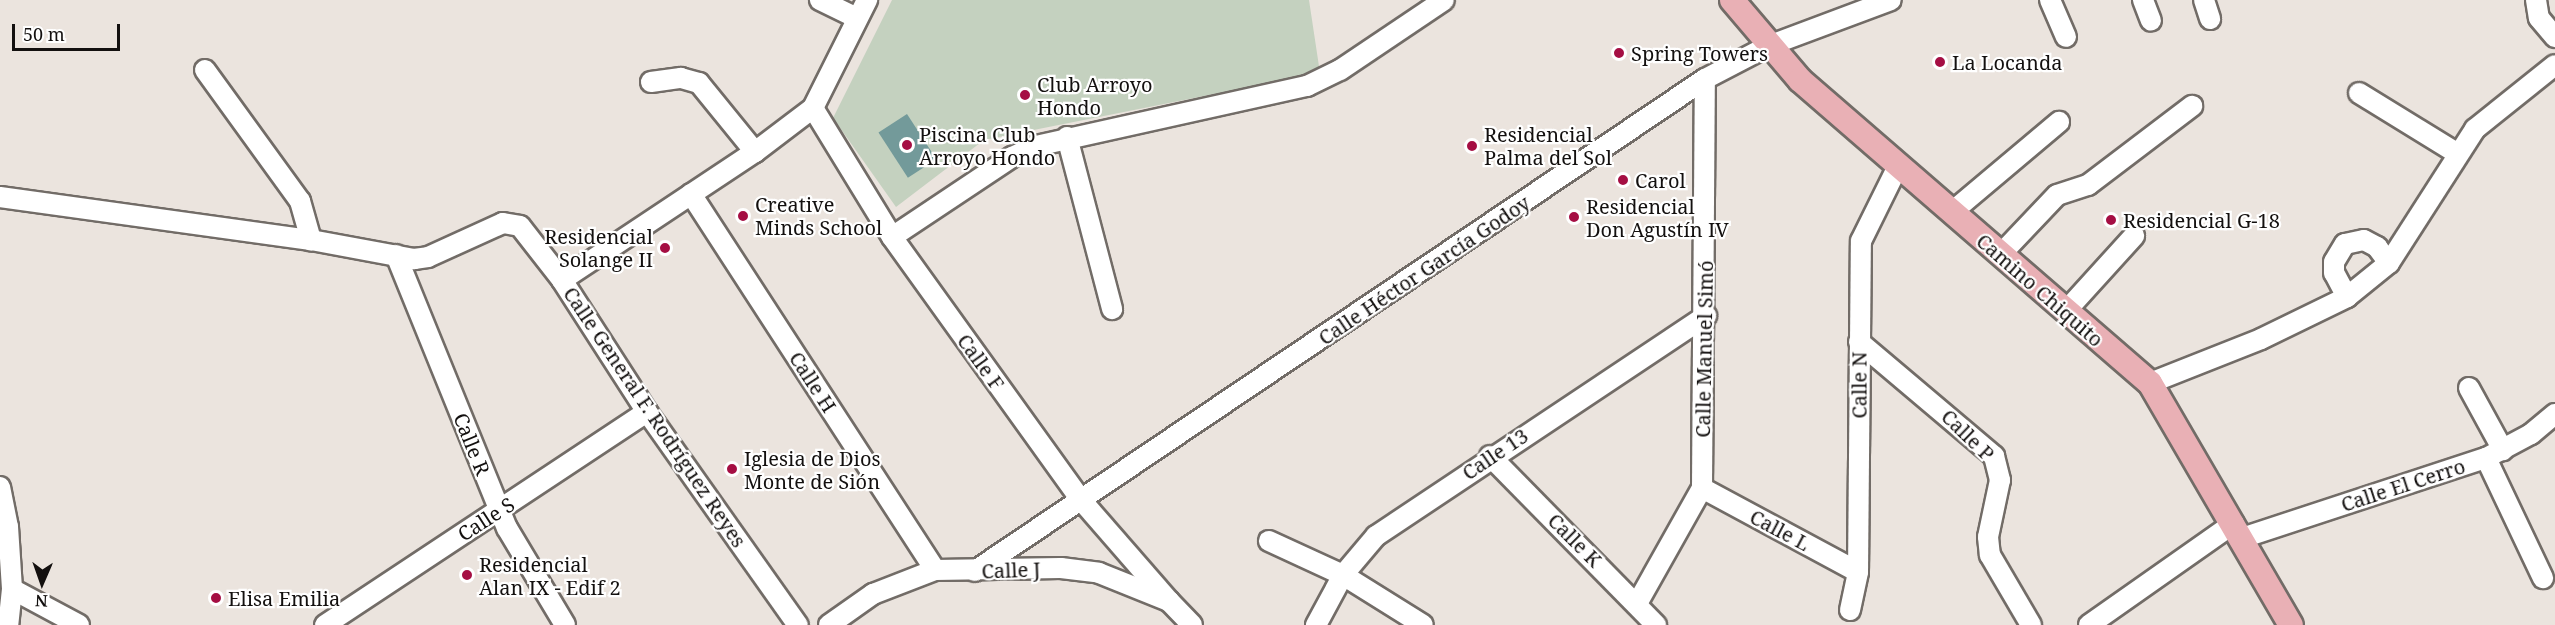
<!DOCTYPE html>
<meta charset="utf-8">
<style>
body{margin:0}
#map{position:relative;width:2555px;height:625px;overflow:hidden;background:#ebe4de;font-family:"Noto Serif",serif}
div>[style]{position:absolute}
.green>*{inset:0;background:#c4d1bf}
.water>*{inset:0;background:#739a9a;transform-origin:0 0}
.roads{filter:drop-shadow(2px 0 #726c67) drop-shadow(-2px 0 #726c67) drop-shadow(0 2px #726c67) drop-shadow(0 -2px #726c67)}
.minor>*{height:20px;margin:-10px;padding:0 10px;transform-origin:10px;border-radius:10px;background:#fff}
.major>*{height:24px;margin:-12px;padding:0 12px;transform-origin:12px;border-radius:12px;background:#e9b0b5}
.dots>*{width:16px;height:16px;translate:-50% -50%;box-sizing:border-box;border:3px solid #fff;border-radius:50%}
span{translate:-50% -50%;white-space:nowrap;text-align:center;line-height:1.15;-webkit-text-stroke:4.5px #fff;paint-order:stroke}
.poi-label{font-size:20px;color:#13100f}
.left{translate:0 -50%;text-align:left}
.right{translate:-100% -50%;text-align:right}
.street-label{font-size:20px;color:#13100f}
.north{position:absolute;left:12px;top:553px;width:60px;height:60px;-webkit-text-stroke:4px #fff;paint-order:stroke;rotate:182deg;font-size:16px;font-weight:700;line-height:24px;text-align:center;color:#13100f}
.north::after{content:'';display:block;margin:auto;width:21px;height:27px;background:#13100f;clip-path:polygon(50% 0,100% 100%,50% 72%,0 100%)}
.scale{position:absolute;left:12px;top:24px;width:108px;height:27px;box-sizing:border-box;border:3px solid #13100f;border-top:0;padding-left:8px;font-size:18px;line-height:21px;white-space:nowrap;color:#13100f;-webkit-text-stroke:4px #fff;paint-order:stroke}
</style>
<div id="map">
<div class="green">
<div style="clip-path:polygon(892px 0,1309px 0,1320px 73px,984px 140px,896px 207px,833px 118px)"></div>
</div>
<div class="water">
<div style="left:907px;top:114px;width:54px;height:34px;rotate:57deg"></div>
</div>
<div class="roads">
<div class="minor">
<div style="left:820px;top:0;width:41px;rotate:25.9deg"></div>
<div style="left:2050px;top:0;width:40px;rotate:66.6deg"></div>
<div style="left:2143px;top:0;width:22px;rotate:69deg"></div>
<div style="left:2204px;top:0;width:20px;rotate:72deg"></div>
<div style="left:2536px;top:0;width:18px;rotate:81deg"></div>
<div style="left:2539px;top:18px;width:25px;rotate:50deg"></div>
<div style="left:205px;top:70px;width:162px;rotate:54.1deg"></div>
<div style="left:300px;top:201px;width:41px;rotate:74.2deg"></div>
<div style="left:651px;top:82px;width:30px;rotate:-8deg"></div>
<div style="left:681px;top:78px;width:19px;rotate:16deg"></div>
<div style="left:699px;top:83px;width:89px;rotate:50.9deg"></div>
<div style="left:2359px;top:93px;width:116px;rotate:31.6deg"></div>
<div style="left:813px;top:108px;width:151px;rotate:58.5deg"></div>
<div style="left:892px;top:237px;width:325px;rotate:54.3deg"></div>
<div style="left:1082px;top:501px;width:133px;rotate:49deg"></div>
<div style="left:1067px;top:137px;width:178px;rotate:75.3deg"></div>
<div style="left:691px;top:194px;width:448px;rotate:57deg"></div>
<div style="left:0;top:197px;width:314px;rotate:7.9deg"></div>
<div style="left:311px;top:240px;width:105px;rotate:10.5deg"></div>
<div style="left:414px;top:259px;width:14px;rotate:-8deg"></div>
<div style="left:428px;top:257px;width:82px;rotate:-24.4deg"></div>
<div style="left:503px;top:223px;width:17px;rotate:10deg"></div>
<div style="left:520px;top:226px;width:68px;rotate:52.1deg"></div>
<div style="left:562px;top:280px;width:157px;rotate:57.2deg"></div>
<div style="left:647px;top:412px;width:261px;rotate:54.7deg"></div>
<div style="left:1952px;top:212px;width:140px;rotate:-40.1deg"></div>
<div style="left:892px;top:237px;width:144px;rotate:-33.7deg"></div>
<div style="left:1012px;top:157px;width:26px;rotate:-25deg"></div>
<div style="left:1036px;top:146px;width:278px;rotate:-12.5deg"></div>
<div style="left:1307px;top:86px;width:37px;rotate:-26deg"></div>
<div style="left:1340px;top:70px;width:125px;rotate:-33.9deg"></div>
<div style="left:2001px;top:254px;width:81px;rotate:-46.5deg"></div>
<div style="left:2057px;top:195px;width:33px;rotate:-18deg"></div>
<div style="left:2088px;top:185px;width:131px;rotate:-37.2deg"></div>
<div style="left:396px;top:255px;width:295px;rotate:67.9deg"></div>
<div style="left:507px;top:528px;width:113px;rotate:59.1deg"></div>
<div style="left:562px;top:280px;width:232px;rotate:-33.6deg"></div>
<div style="left:755px;top:152px;width:73px;rotate:-37.2deg"></div>
<div style="left:813px;top:108px;width:121px;rotate:-63.4deg"></div>
<div style="left:2347px;top:297px;width:27px;rotate:-118deg"></div>
<div style="left:2334px;top:273px;width:11px;rotate:-90deg"></div>
<div style="left:2334px;top:262px;width:21px;rotate:-59deg"></div>
<div style="left:2345px;top:244px;width:19px;rotate:-12deg"></div>
<div style="left:2364px;top:240px;width:15px;rotate:28deg"></div>
<div style="left:2377px;top:247px;width:20px;rotate:53deg"></div>
<div style="left:2065px;top:312px;width:103px;rotate:-47.8deg"></div>
<div style="left:1859px;top:342px;width:177px;rotate:40.2deg"></div>
<div style="left:1994px;top:456px;width:25px;rotate:76deg"></div>
<div style="left:2000px;top:480px;width:58px;rotate:101.9deg"></div>
<div style="left:1988px;top:537px;width:18px;rotate:84deg"></div>
<div style="left:1990px;top:555px;width:81px;rotate:59.6deg"></div>
<div style="left:2150px;top:383px;width:119px;rotate:-21.6deg"></div>
<div style="left:2261px;top:339px;width:96px;rotate:-26deg"></div>
<div style="left:2347px;top:297px;width:54px;rotate:-39deg"></div>
<div style="left:2389px;top:263px;width:159px;rotate:-57.3deg"></div>
<div style="left:2475px;top:129px;width:102px;rotate:-38.7deg"></div>
<div style="left:2469px;top:388px;width:71px;rotate:61.3deg"></div>
<div style="left:1490px;top:456px;width:237px;rotate:45.5deg"></div>
<div style="left:2486px;top:458px;width:133px;rotate:64.6deg"></div>
<div style="left:0;top:487px;width:41px;rotate:78.7deg"></div>
<div style="left:8px;top:527px;width:62px;rotate:86.3deg"></div>
<div style="left:12px;top:589px;width:36px;rotate:96deg"></div>
<div style="left:1702px;top:488px;width:177px;rotate:28.3deg"></div>
<div style="left:2242px;top:538px;width:257px;rotate:-18.2deg"></div>
<div style="left:2486px;top:458px;width:51px;rotate:-28.1deg"></div>
<div style="left:2531px;top:434px;width:31px;rotate:-40deg"></div>
<div style="left:1269px;top:541px;width:81px;rotate:24.7deg"></div>
<div style="left:1343px;top:575px;width:94px;rotate:32deg"></div>
<div style="left:975px;top:571px;width:880px;rotate:-33.98deg"></div>
<div style="left:1705px;top:79px;width:71px;rotate:-27.6deg"></div>
<div style="left:1768px;top:46px;width:131px;rotate:-20.5deg"></div>
<div style="left:12px;top:589px;width:76px;rotate:28.2deg"></div>
<div style="left:1638px;top:602px;width:131px;rotate:-60.7deg"></div>
<div style="left:1702px;top:488px;width:409px;rotate:-89.6deg"></div>
<div style="left:1850px;top:610px;width:39px;rotate:-78deg"></div>
<div style="left:1858px;top:572px;width:331px;rotate:-89.5deg"></div>
<div style="left:1861px;top:241px;width:81px;rotate:-63.7deg"></div>
<div style="left:325px;top:625px;width:386px;rotate:-33.5deg"></div>
<div style="left:829px;top:625px;width:54px;rotate:-35.2deg"></div>
<div style="left:873px;top:594px;width:66px;rotate:-21.2deg"></div>
<div style="left:935px;top:570px;width:126px;rotate:-0.9deg"></div>
<div style="left:1061px;top:568px;width:38px;rotate:7deg"></div>
<div style="left:1099px;top:573px;width:75px;rotate:21.8deg"></div>
<div style="left:1169px;top:601px;width:33px;rotate:46deg"></div>
<div style="left:1316px;top:625px;width:57px;rotate:-61.6deg"></div>
<div style="left:1343px;top:575px;width:51px;rotate:-49.8deg"></div>
<div style="left:1376px;top:536px;width:397px;rotate:-33.7deg"></div>
<div style="left:2089px;top:625px;width:177px;rotate:-35.1deg"></div>
</div>
<div class="major">
<div style="left:1732px;top:0;width:105px;rotate:49.6deg"></div>
<div style="left:1800px;top:80px;width:463px;rotate:40.9deg"></div>
<div style="left:2150px;top:383px;width:280px;rotate:59.8deg"></div>
</div>
</div>
<div class="dots">
<div style="left:1619px;top:53px;background:#a50e43"></div>
<div style="left:1940px;top:62px;background:#a50e43"></div>
<div style="left:1025px;top:95px;background:#a50e43"></div>
<div style="left:907px;top:145px;background:#a50e43"></div>
<div style="left:1472px;top:146px;background:#a50e43"></div>
<div style="left:1623px;top:180px;background:#a50e43"></div>
<div style="left:743px;top:216px;background:#a50e43"></div>
<div style="left:1574px;top:217px;background:#a50e43"></div>
<div style="left:2111px;top:220px;background:#a50e43"></div>
<div style="left:665px;top:248px;background:#a50e43"></div>
<div style="left:732px;top:469px;background:#a50e43"></div>
<div style="left:467px;top:575px;background:#a50e43"></div>
<div style="left:216px;top:598px;background:#a50e43"></div>
</div>
<div class="poi-label">
<span class="left" style="left:1631px;top:53px">Spring Towers</span>
<span class="left" style="left:1952px;top:62px">La Locanda</span>
<span class="left" style="left:1037px;top:96px">Club Arroyo<br>Hondo</span>
<span class="left" style="left:919px;top:146px">Piscina Club<br>Arroyo Hondo</span>
<span class="left" style="left:1484px;top:146px">Residencial<br>Palma del Sol</span>
<span class="left" style="left:1635px;top:180px">Carol</span>
<span class="left" style="left:755px;top:216px">Creative<br>Minds School</span>
<span class="left" style="left:1586px;top:218px">Residencial<br>Don Agustín IV</span>
<span class="left" style="left:2123px;top:220px">Residencial G-18</span>
<span class="right" style="left:653px;top:248px">Residencial<br>Solange II</span>
<span class="left" style="left:744px;top:470px">Iglesia de Dios<br>Monte de Sión</span>
<span class="left" style="left:479px;top:576px">Residencial<br>Alan IX - Edif 2</span>
<span class="left" style="left:228px;top:598px">Elisa Emilia</span>
</div>
<div class="street-label">
<span style="left:1424px;top:270px;rotate:-34deg">Calle Héctor García Godoy</span>
<span style="left:2040px;top:290px;rotate:41deg">Camino Chiquito</span>
<span style="left:1704px;top:349px;rotate:-89deg">Calle Manuel Simó</span>
<span style="left:981px;top:362px;rotate:54deg">Calle F</span>
<span style="left:813px;top:382px;rotate:57deg">Calle H</span>
<span style="left:1859px;top:385px;rotate:-90deg">Calle N</span>
<span style="left:655px;top:417px;rotate:56deg">Calle General F. Rodríguez Reyes</span>
<span style="left:1968px;top:435px;rotate:44deg">Calle P</span>
<span style="left:472px;top:444px;rotate:68deg">Calle R</span>
<span style="left:1495px;top:454px;rotate:-34deg">Calle 13</span>
<span style="left:2403px;top:485px;rotate:-18deg">Calle El Cerro</span>
<span style="left:486px;top:519px;rotate:-33deg">Calle S</span>
<span style="left:1780px;top:530px;rotate:28deg">Calle L</span>
<span style="left:1575px;top:540px;rotate:45deg">Calle K</span>
<span style="left:1011px;top:570px;rotate:-2deg">Calle J</span>
</div>
<div class="north">N</div>
<div class="scale">50 m</div>
</div>
